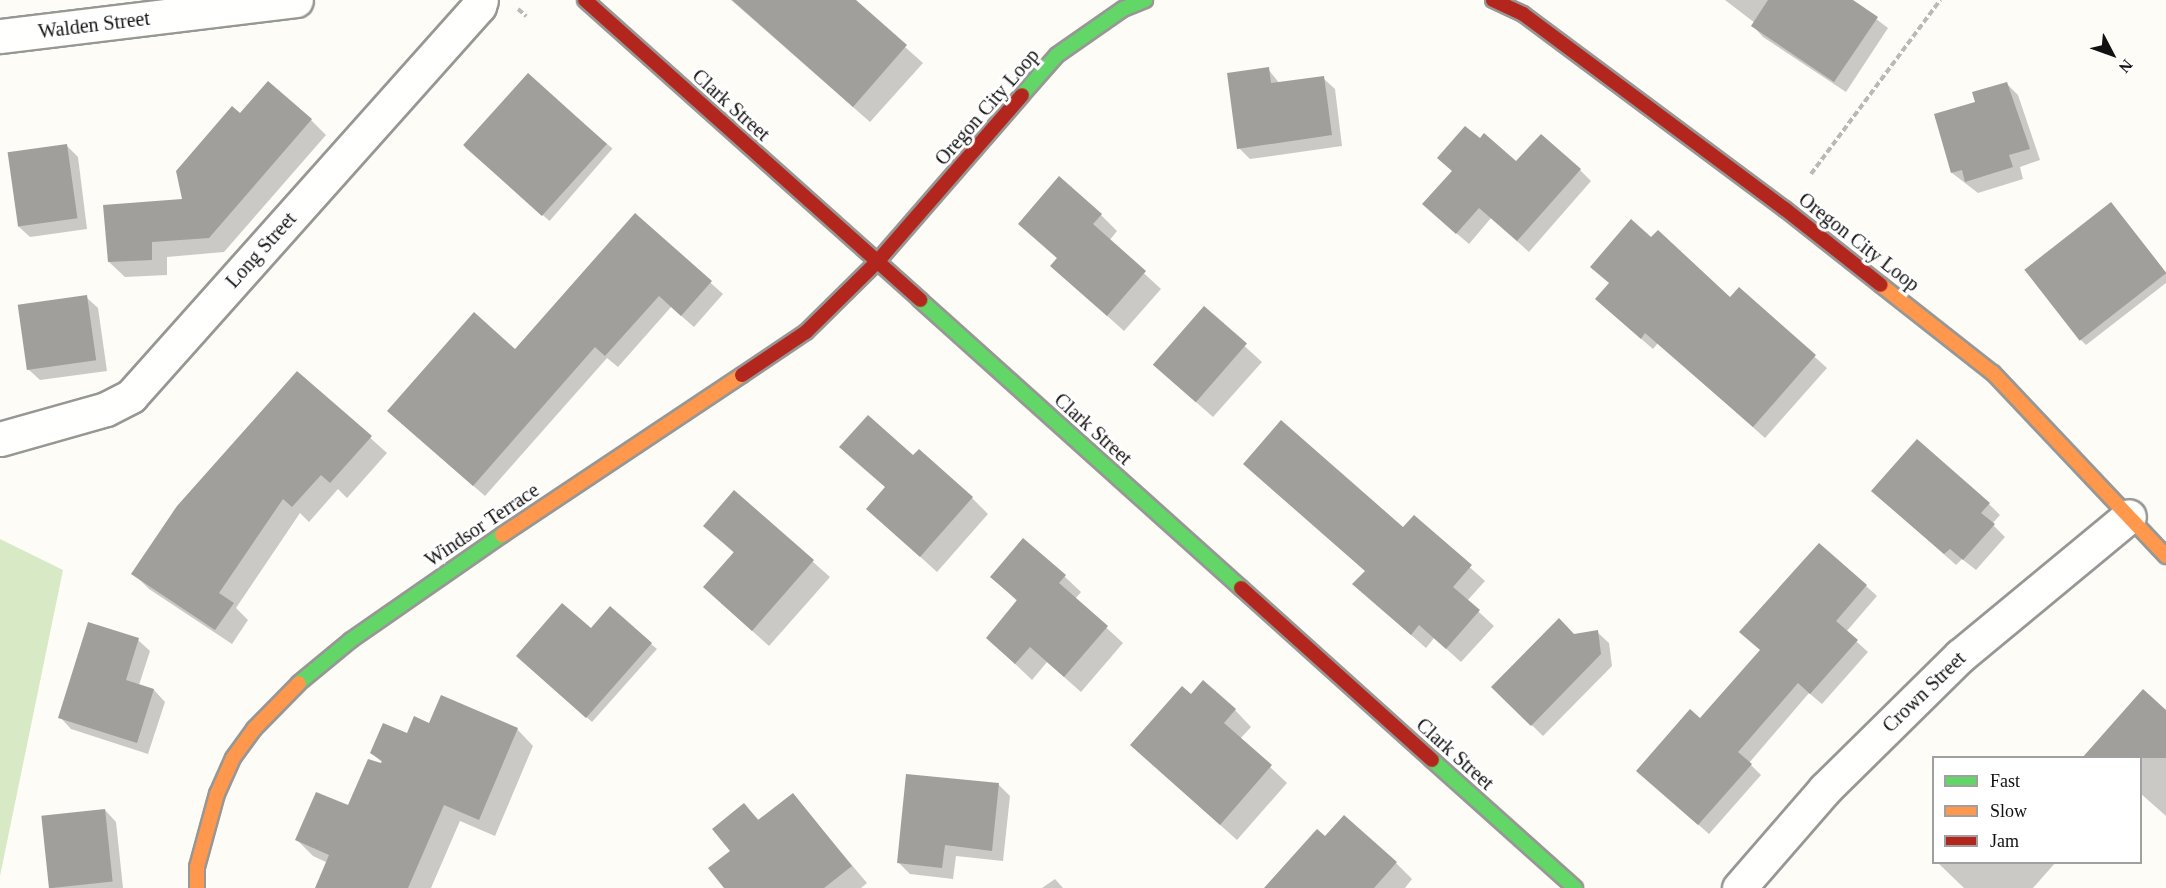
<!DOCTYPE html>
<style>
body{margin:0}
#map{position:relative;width:2166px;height:888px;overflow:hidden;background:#fdfcf7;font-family:Georgia,serif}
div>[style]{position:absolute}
.forest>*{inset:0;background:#d8eac5}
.shadow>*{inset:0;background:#0003;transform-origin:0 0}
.building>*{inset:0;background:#a19f9c;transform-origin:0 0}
.path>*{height:4px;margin-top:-2px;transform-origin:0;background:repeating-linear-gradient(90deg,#b9b9b8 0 6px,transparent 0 9px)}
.roads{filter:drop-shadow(2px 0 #979795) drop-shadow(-2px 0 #979795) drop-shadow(0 2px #979795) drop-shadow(0 -2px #979795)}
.street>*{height:33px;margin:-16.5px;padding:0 16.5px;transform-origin:16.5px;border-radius:16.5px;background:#fffffe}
.fast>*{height:14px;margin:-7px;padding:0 7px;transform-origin:7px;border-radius:7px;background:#63d668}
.slow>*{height:14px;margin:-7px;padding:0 7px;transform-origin:7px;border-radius:7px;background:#ff974d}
.jam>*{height:14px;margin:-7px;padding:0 7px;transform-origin:7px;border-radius:7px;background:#b3261e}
span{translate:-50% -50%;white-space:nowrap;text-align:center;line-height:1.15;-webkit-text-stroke:6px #fff;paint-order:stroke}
.street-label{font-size:20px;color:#111}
.legend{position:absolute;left:1932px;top:756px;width:210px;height:108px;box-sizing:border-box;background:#fff;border:2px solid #a0a0a0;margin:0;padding:8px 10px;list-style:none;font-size:18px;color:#111}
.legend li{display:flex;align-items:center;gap:12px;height:30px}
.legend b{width:30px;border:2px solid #a0a0a0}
.north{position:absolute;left:2082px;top:24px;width:60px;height:60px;-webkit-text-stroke:4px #fff;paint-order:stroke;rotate:131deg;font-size:16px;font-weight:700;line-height:24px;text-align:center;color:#111}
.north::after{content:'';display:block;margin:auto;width:21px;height:27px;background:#111;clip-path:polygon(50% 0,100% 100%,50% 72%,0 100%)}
</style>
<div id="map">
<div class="forest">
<div style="clip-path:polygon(0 539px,63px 570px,0 876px)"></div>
</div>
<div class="shadow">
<div style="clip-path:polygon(731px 0,852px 0,923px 63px,870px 122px)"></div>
<div style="clip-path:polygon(1725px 0,1851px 0,1888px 28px,1846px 92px,1763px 37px,1753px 26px,1755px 23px)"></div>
<div style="clip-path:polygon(1268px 69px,1280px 84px,1323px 78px,1335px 89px,1342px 146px,1250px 159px,1239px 148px)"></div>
<div style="left:528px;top:75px;width:112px;height:96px;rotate:41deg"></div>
<div style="clip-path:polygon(2007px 84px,2018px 95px,2040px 160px,2020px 167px,2023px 179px,1978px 193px,1952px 173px)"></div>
<div style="clip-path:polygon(240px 115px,311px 120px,326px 135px,224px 252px,167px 257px,167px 275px,125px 277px,109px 262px,184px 200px)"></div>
<div style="clip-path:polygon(67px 146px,78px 157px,87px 229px,30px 237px,18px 226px)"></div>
<div style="clip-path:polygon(1517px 164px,1580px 170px,1591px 181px,1529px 252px,1491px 218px,1469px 244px,1435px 215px,1453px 172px)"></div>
<div style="clip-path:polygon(2116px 210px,2166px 273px,2166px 283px,2086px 345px,2081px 340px)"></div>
<div style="clip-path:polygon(635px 215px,723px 294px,694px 327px,671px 307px,618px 367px,607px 358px,485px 496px,401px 423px,516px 351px)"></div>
<div style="clip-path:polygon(1101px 215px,1117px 231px,1109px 241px,1161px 289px,1124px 331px,1052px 266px,1058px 259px,1020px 224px)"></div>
<div style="clip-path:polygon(1651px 239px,1730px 299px,1739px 289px,1827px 368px,1765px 438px,1658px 343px,1653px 349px,1608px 310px,1610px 284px)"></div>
<div style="clip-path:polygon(86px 297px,98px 308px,107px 371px,40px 380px,28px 369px)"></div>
<div style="clip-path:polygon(1204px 309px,1262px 362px,1213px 417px,1172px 381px)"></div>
<div style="clip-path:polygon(298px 373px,387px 453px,347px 498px,338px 489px,309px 522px,300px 513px,236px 608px,248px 620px,232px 644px,149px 589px,133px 573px)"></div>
<div style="clip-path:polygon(734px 492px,830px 577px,769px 646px,721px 603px,735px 554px,705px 526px)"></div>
<div style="clip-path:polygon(972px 498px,988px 514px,937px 572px,868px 509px)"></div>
<div style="clip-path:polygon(1885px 502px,1989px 504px,2000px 515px,1992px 524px,2005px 537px,1976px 570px,1962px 559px,1956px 565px)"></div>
<div style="clip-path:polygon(1414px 517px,1485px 581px,1467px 601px,1494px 626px,1461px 662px,1434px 638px,1426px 648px,1369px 598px,1403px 529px)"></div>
<div style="clip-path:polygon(1064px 576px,1081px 592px,1075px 599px,1123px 643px,1081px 692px,1047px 662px,1032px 680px,988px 638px,1018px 602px,992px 577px)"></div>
<div style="clip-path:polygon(1866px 586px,1877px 596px,1846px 632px,1868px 652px,1822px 704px,1809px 693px,1749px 763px,1761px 775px,1709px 834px,1649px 781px,1700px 720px)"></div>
<div style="clip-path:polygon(591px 630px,651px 644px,657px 649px,592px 722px,523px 661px)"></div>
<div style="clip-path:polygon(1597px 632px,1609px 643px,1612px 666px,1543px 736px,1493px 687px,1574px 635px)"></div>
<div style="clip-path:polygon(138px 640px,150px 651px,139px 685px,154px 690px,165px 702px,148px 754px,71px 729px,60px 717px)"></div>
<div style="clip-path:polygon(1191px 696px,1235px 710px,1251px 727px,1240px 739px,1287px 783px,1237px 840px,1149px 761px)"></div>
<div style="clip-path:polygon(2166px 712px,2166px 816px,2140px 793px,2140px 758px)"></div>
<div style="clip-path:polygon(430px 725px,517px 729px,533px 746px,495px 836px,460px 821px,431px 888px,317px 888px,328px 863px,313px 856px,297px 840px,349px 807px,386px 766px,372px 753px)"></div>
<div style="clip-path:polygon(998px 784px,1010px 796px,1003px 861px,956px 856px,953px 879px,910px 874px,899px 863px)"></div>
<div style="clip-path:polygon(793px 795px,867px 883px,861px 888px,726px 888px,732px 851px,744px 805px,760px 821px)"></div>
<div style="clip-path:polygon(105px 810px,116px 822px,123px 888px,50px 888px,43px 817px)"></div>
<div style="clip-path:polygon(1325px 838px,1396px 863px,1412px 879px,1405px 888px,1293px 888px)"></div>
<div style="clip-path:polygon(1937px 862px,2056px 862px,2033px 888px,1964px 888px)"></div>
<div style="clip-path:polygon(1055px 879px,1063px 888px,1042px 888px)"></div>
</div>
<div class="building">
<div style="clip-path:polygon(732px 0,856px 0,907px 45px,853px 107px)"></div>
<div style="clip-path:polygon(1768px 0,1853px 0,1878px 17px,1834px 82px,1751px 26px)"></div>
<div style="clip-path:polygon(1269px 67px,1271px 83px,1324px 76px,1332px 135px,1237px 149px,1227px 73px)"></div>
<div style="left:528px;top:73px;width:106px;height:97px;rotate:42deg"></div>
<div style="clip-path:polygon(268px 81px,312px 119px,209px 238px,152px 242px,152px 260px,108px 262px,103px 205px,182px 199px,176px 171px,232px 106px,240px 113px)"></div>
<div style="clip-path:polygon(2007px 82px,2030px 149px,2009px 155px,2013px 167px,1965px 182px,1962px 170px,1951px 173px,1934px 114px,1975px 102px,1972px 92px)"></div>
<div style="clip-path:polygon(1465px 126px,1480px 138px,1484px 133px,1516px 161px,1541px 134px,1581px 169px,1517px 241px,1479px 208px,1456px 234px,1422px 204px,1452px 171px,1437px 158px)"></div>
<div style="left:67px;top:144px;width:75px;height:60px;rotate:82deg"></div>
<div style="clip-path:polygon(1059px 176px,1102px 214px,1093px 224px,1146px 271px,1107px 316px,1050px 266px,1057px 258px,1018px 224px)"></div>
<div style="left:2111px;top:202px;width:90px;height:110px;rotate:52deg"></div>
<div style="clip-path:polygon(635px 213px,712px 281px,681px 316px,659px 296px,605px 356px,595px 347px,473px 486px,387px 411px,474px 312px,515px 349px)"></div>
<div style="clip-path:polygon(1631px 219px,1651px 237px,1658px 230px,1730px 297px,1739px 287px,1816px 355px,1753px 427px,1645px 333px,1641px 339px,1595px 299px,1609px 283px,1590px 267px)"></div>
<div style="left:87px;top:295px;width:66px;height:70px;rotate:82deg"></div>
<div style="left:1204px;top:306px;width:57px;height:78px;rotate:41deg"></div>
<div style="clip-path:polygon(297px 371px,372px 436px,330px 483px,321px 475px,292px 507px,283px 499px,219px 593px,234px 603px,215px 630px,131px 574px,177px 506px)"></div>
<div style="clip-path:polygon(868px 415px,913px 455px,919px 449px,973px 497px,920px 557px,866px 509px,885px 487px,839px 447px)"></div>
<div style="clip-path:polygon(1281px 420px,1403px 527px,1414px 515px,1472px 565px,1453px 587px,1480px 610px,1446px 649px,1419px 625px,1411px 635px,1352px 584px,1365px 571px,1243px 464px)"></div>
<div style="clip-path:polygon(1917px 439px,1990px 503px,1981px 513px,1995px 524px,1963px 560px,1950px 549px,1944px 554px,1871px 491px)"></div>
<div style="clip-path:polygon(734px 490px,814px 560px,752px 631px,703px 587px,734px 552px,703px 526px)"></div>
<div style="clip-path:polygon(1023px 538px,1066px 575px,1059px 583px,1108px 626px,1064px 677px,1030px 647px,1015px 664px,986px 638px,1017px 600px,990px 577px)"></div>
<div style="clip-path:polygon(1819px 543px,1867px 585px,1836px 621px,1858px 640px,1810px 694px,1798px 683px,1738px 752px,1752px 764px,1698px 825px,1636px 771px,1690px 709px,1700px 718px,1760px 650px,1739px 632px)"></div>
<div style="clip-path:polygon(562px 603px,591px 628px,610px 606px,652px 643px,586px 718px,516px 656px)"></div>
<div style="clip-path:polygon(1559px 618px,1574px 634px,1598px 630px,1601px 654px,1531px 726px,1491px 687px)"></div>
<div style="clip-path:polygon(88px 622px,139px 638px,126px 680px,154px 689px,137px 743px,58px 718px)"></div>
<div style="clip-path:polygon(1203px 680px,1236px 709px,1224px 723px,1272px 765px,1220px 825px,1130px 745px,1182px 686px,1191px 694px)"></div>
<div style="clip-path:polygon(2143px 689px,2166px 710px,2166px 758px,2082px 758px)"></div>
<div style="clip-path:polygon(441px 695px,518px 728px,479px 820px,444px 805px,408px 888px,315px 888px,329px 855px,295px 840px,316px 792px,348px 805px,368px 759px,381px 763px,382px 761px,370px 753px,383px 723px,407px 733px,414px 716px,429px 723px)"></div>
<div style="clip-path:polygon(906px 774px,999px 783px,992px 851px,945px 845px,942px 868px,897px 863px)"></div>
<div style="clip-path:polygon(793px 793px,852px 866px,824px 888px,724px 888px,708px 868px,730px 851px,712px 829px,744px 803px,758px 820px)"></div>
<div style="left:105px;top:809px;width:73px;height:64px;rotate:84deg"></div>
<div style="clip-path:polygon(1344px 815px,1397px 862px,1374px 888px,1264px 888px,1317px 829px,1325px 836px)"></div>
</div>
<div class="path">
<div style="left:518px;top:9px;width:11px;rotate:41deg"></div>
<div style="left:1811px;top:174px;width:217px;rotate:-53.4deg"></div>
</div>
<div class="roads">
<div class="street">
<div style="left:0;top:36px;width:298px;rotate:-6.9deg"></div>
<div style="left:0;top:439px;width:110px;rotate:-15.8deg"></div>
<div style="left:106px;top:409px;width:28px;rotate:-27deg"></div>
<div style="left:131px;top:396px;width:523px;rotate:-48.26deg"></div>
<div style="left:479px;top:6px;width:6px;rotate:-72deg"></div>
<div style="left:1739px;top:888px;width:131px;rotate:-49deg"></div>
<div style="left:1825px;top:789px;width:190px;rotate:-44.6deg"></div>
<div style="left:1960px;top:656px;width:219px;rotate:-39.6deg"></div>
</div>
<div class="fast">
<div style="left:1022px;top:95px;width:53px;rotate:-48.8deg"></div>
<div style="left:1057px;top:55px;width:80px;rotate:-34.9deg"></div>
<div style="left:1123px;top:9px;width:24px;rotate:-22deg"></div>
<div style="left:920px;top:300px;width:431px;rotate:41.9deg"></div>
<div style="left:299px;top:683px;width:67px;rotate:-39.6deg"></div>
<div style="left:351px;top:640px;width:184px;rotate:-34.8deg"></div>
<div style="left:1432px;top:760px;width:192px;rotate:41.8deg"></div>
</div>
<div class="slow">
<div style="left:1881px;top:285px;width:142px;rotate:38.2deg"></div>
<div style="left:1993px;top:373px;width:252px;rotate:46.6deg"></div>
<div style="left:502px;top:535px;width:288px;rotate:-33.7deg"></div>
<div style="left:197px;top:888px;width:21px;rotate:-90deg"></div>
<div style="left:197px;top:867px;width:76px;rotate:-74.7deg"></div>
<div style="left:217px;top:794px;width:39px;rotate:-66deg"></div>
<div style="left:233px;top:758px;width:36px;rotate:-54deg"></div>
<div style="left:254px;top:729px;width:64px;rotate:-45.6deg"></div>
</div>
<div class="jam">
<div style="left:585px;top:0;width:450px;rotate:41.8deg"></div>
<div style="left:1493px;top:0;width:33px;rotate:25deg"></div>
<div style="left:1523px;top:14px;width:327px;rotate:36.7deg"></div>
<div style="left:1785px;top:209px;width:122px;rotate:38.4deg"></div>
<div style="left:742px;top:375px;width:77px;rotate:-33.9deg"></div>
<div style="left:806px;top:332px;width:100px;rotate:-44.6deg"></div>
<div style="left:877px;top:262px;width:221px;rotate:-49deg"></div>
<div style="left:1241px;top:588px;width:257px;rotate:42deg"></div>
</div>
</div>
<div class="street-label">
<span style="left:94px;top:25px;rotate:-7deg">Walden Street</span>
<span style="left:731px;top:105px;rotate:42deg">Clark Street</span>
<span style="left:987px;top:107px;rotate:-49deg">Oregon City Loop</span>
<span style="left:1859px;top:242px;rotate:38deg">Oregon City Loop</span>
<span style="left:261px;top:250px;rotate:-48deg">Long Street</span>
<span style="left:1093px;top:429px;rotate:42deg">Clark Street</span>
<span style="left:482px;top:525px;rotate:-34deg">Windsor Terrace</span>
<span style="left:1924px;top:692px;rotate:-44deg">Crown Street</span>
<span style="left:1455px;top:754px;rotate:42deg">Clark Street</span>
</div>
<ul class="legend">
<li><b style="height:8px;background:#63d668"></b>Fast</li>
<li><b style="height:8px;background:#ff974d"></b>Slow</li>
<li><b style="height:8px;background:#b3261e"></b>Jam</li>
</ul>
<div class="north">N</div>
</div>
